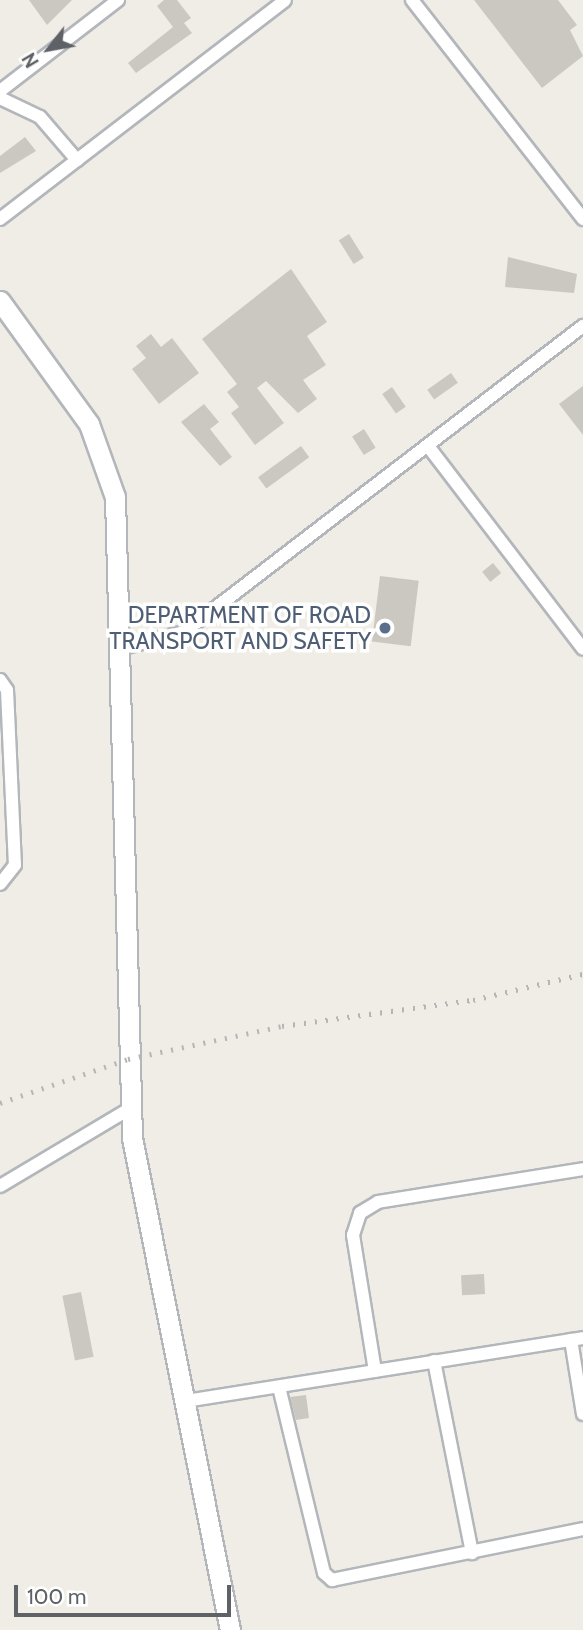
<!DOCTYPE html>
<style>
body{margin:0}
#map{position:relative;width:583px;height:1630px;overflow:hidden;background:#efede6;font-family:Cabin,sans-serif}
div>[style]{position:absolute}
.building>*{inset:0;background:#cbc8c2;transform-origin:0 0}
.roads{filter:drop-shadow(2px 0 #b3b6ba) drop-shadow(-2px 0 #b3b6ba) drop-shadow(0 2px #b3b6ba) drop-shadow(0 -2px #b3b6ba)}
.street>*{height:12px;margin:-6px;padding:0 6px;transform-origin:6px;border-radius:6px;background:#fff}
.secondary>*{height:19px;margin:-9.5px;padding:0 9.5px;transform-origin:9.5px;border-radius:9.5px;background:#fff}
.rail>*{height:4.5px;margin-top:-2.25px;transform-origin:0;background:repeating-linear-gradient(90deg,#b4b5b5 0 2px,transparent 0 11px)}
.dots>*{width:19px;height:19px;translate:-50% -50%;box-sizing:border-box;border:4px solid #fff;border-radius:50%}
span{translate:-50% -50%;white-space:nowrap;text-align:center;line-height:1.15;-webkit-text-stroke:7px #fff;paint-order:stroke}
.service-label{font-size:23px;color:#4e5e75}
.right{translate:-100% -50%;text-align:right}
.north{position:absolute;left:14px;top:14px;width:70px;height:70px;-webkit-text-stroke:5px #fff;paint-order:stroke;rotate:239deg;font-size:19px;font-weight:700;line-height:28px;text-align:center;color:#5e6165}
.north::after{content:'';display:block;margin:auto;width:24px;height:32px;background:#5e6165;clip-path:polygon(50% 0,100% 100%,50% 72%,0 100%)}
.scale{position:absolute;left:14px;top:1585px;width:217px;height:32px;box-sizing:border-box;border:4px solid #5e6165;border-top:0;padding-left:9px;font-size:21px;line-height:24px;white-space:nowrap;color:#5e6165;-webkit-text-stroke:5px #fff;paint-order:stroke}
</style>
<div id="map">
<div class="building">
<div style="clip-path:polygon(29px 0,72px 0,47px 25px)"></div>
<div style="clip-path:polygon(164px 0,177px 0,191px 18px,184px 23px,192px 33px,136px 73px,128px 63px,173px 27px,157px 6px)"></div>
<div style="clip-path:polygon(474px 0,558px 0,577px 25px,570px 30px,583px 56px,542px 88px)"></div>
<div style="clip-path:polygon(25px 137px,36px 151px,0 173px,0 156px)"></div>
<div style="left:349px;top:234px;width:28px;height:12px;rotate:58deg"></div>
<div style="clip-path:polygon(508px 257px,577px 274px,574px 293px,505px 287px)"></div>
<div style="clip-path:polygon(291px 269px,327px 322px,307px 336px,326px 365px,303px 380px,317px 399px,298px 413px,266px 381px,257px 388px,284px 423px,255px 445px,231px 413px,239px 407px,227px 392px,237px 384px,202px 339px)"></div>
<div style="clip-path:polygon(151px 334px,161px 347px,172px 338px,199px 373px,159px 404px,132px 369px,146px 358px,136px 346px)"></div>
<div style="left:451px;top:373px;width:12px;height:29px;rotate:55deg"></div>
<div style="clip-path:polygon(583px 386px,583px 435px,559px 404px)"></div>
<div style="left:392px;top:387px;width:24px;height:12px;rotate:55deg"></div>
<div style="clip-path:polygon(204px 404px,219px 422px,210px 429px,232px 457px,220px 466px,181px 422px)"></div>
<div style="left:364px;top:429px;width:22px;height:14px;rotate:58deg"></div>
<div style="left:301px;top:446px;width:14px;height:53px;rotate:54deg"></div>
<div style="left:493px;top:563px;width:13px;height:14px;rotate:51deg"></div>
<div style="left:380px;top:576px;width:39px;height:66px;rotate:7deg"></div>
<div style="left:484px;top:1274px;width:20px;height:23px;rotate:87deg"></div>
<div style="left:81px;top:1292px;width:66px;height:19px;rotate:79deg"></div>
<div style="clip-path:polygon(306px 1395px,309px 1418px,296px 1420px,290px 1397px)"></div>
</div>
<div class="roads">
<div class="street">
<div style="left:412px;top:0;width:278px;rotate:52deg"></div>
<div style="left:0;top:91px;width:149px;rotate:-37.6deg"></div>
<div style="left:0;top:98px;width:44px;rotate:25.4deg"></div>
<div style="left:40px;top:117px;width:57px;rotate:49.3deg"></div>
<div style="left:0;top:219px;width:359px;rotate:-37.5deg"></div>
<div style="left:428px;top:446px;width:255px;rotate:52.6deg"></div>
<div style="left:123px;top:648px;width:63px;rotate:-14.7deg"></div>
<div style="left:184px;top:632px;width:503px;rotate:-37.49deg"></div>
<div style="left:0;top:680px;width:12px;rotate:55deg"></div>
<div style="left:7px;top:690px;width:175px;rotate:87.4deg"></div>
<div style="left:15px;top:865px;width:24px;rotate:128deg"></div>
<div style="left:0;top:1186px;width:150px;rotate:-30.8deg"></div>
<div style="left:571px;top:1340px;width:75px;rotate:80.8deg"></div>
<div style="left:434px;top:1361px;width:196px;rotate:78.8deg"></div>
<div style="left:375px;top:1371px;width:138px;rotate:-99.2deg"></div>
<div style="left:353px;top:1235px;width:23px;rotate:-72deg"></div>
<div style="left:360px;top:1213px;width:21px;rotate:-31deg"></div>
<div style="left:378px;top:1202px;width:208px;rotate:-9.1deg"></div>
<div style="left:279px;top:1387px;width:191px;rotate:76.4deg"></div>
<div style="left:324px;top:1573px;width:11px;rotate:41deg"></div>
<div style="left:332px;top:1580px;width:256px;rotate:-11.5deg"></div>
<div style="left:186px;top:1401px;width:402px;rotate:-9deg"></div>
</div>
<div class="secondary">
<div style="left:0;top:301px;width:152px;rotate:54.1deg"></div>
<div style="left:89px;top:424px;width:77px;rotate:70.4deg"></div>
<div style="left:115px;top:497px;width:641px;rotate:88.48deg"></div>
<div style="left:132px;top:1138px;width:502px;rotate:78.73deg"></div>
</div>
</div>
<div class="rail">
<div style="left:0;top:1103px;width:135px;rotate:-19deg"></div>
<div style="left:128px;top:1059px;width:157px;rotate:-12.1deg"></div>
<div style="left:282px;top:1026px;width:193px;rotate:-7.8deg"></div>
<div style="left:473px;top:1000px;width:113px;rotate:-13.3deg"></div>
</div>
<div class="dots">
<div style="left:385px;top:628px;background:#5c6f8a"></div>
</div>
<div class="service-label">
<span class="right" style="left:371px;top:628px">DEPARTMENT OF ROAD<br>TRANSPORT AND SAFETY</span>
</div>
<div class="north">N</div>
<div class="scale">100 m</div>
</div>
